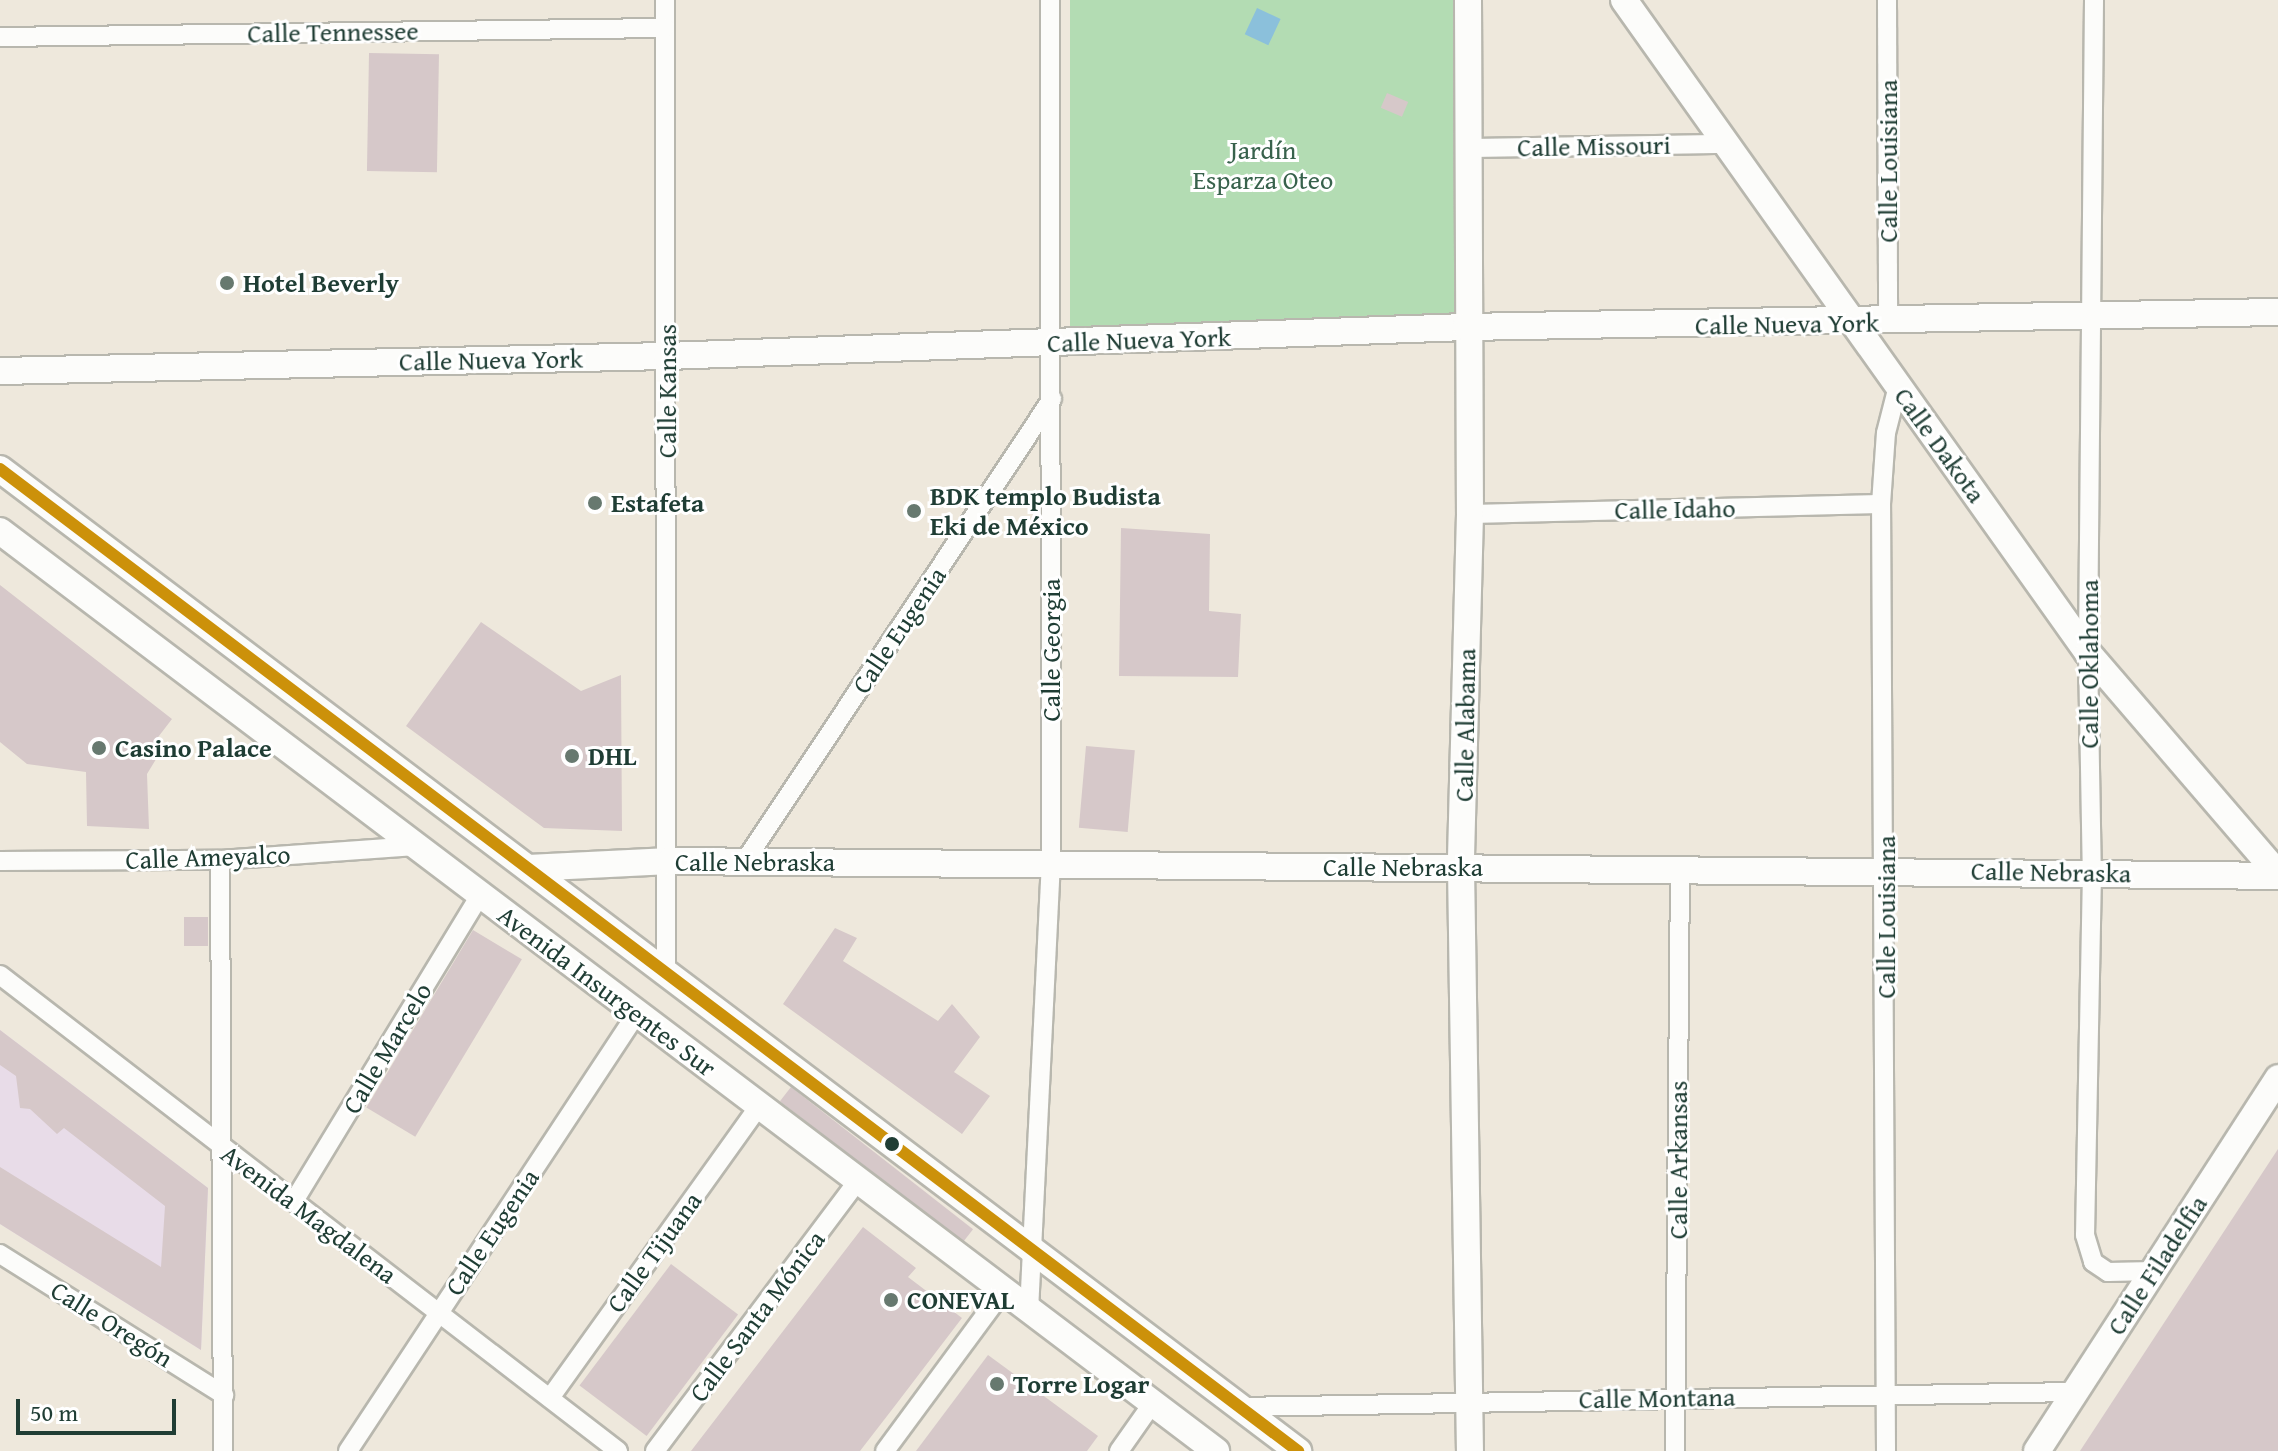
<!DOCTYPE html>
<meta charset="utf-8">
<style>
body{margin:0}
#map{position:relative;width:2278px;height:1451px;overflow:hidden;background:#eee8dc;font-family:"Gentium Book Plus",serif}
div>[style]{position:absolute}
.built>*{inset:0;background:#e8dce8}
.green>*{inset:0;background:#b3dcb3;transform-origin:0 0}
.water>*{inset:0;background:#8bc0db;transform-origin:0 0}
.building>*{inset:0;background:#d6c8c9;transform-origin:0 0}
.roads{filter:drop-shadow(2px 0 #b8b7ae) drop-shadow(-2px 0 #b8b7ae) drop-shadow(0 2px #b8b7ae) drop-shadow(0 -2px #b8b7ae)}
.street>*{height:18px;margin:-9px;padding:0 9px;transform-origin:9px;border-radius:9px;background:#fcfcfa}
.secondary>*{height:26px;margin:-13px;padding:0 13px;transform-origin:13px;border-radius:13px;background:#fcfcfa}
.bus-1>*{height:12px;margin:-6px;padding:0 6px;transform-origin:6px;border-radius:6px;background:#cc910a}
.dots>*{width:22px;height:22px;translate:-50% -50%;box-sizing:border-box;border:4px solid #fff;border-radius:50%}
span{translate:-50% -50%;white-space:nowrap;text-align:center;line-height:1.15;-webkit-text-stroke:6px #fff;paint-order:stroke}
.street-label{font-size:26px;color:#1f3d34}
.park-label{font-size:26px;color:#38624c}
.poi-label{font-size:26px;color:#1f3d34;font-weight:700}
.left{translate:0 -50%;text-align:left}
.scale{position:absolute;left:16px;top:1399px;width:160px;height:36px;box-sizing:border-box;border:4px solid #1f3d34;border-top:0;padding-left:10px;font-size:24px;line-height:28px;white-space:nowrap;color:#1f3d34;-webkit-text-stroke:6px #fff;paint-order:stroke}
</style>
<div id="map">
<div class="built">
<div style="clip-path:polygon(0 1030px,208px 1188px,201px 1350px,0 1224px)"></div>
</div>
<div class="green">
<div style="left:1070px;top:0;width:384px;height:329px"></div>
</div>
<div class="water">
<div style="left:1257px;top:8px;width:26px;height:29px;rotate:25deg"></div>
</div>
<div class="building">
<div style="left:369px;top:53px;width:70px;height:118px;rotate:1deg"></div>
<div style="left:1387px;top:93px;width:23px;height:16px;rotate:23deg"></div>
<div style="clip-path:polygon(1121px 528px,1210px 534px,1209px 611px,1241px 614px,1238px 677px,1119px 676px)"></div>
<div style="clip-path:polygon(0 585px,172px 719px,152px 745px,161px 751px,147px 774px,149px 829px,87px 826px,86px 772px,27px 764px,0 742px)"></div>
<div style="clip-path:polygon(481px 622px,581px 691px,621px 675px,622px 831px,544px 828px,406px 726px)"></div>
<div style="left:1086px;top:746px;width:49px;height:82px;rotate:5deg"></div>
<div style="left:208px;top:917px;width:29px;height:24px;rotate:90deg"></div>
<div style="clip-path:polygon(835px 928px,857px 938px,843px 961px,938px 1021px,952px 1004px,980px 1037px,954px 1072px,990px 1096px,962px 1134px,783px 1004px)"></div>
<div style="left:473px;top:930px;width:57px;height:207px;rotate:31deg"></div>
<div style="clip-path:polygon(0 1030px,208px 1188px,201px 1350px,0 1224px,0 1167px,161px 1267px,165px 1206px,64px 1128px,57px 1134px,30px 1109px,20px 1108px,16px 1076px,0 1065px)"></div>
<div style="left:791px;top:1087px;width:231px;height:18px;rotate:38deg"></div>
<div style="clip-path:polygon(2278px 1149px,2278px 1451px,2080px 1451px)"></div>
<div style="clip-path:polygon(863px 1227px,916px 1268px,908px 1277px,962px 1318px,894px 1407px,860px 1451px,691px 1451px)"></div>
<div style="left:671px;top:1264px;width:84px;height:152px;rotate:37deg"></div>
<div style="clip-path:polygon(988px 1355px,1098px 1436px,1087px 1451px,916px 1451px)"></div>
</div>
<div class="roads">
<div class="street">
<div style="left:665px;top:0;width:973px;rotate:89.94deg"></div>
<div style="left:1887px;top:0;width:323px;rotate:89.8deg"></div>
<div style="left:2094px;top:0;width:653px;rotate:90.53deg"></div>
<div style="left:2088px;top:653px;width:219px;rotate:89deg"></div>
<div style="left:2092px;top:872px;width:363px;rotate:91.1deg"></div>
<div style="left:2085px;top:1235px;width:28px;rotate:73deg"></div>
<div style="left:2093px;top:1262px;width:18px;rotate:34deg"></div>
<div style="left:2108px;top:1272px;width:46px;rotate:-1.2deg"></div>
<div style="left:0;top:37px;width:665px;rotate:-0.78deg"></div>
<div style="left:1466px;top:148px;width:256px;rotate:-0.9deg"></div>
<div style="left:1470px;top:514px;width:411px;rotate:-1.4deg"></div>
<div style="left:220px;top:860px;width:591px;rotate:89.71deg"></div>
<div style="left:0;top:861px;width:220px;rotate:-0.3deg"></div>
<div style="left:220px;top:860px;width:196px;rotate:-4.1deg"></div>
<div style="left:745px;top:861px;width:555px;rotate:-56.4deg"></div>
<div style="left:0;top:975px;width:780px;rotate:37.6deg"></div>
<div style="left:294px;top:1201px;width:358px;rotate:-58.7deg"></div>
<div style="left:0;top:1254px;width:265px;rotate:32.2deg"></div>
<div style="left:1029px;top:1311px;width:448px;rotate:-87.2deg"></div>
<div style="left:1051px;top:864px;width:864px;rotate:-90.07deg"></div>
<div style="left:550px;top:1398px;width:359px;rotate:-54.4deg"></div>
<div style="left:1239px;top:1407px;width:836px;rotate:-1.03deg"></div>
<div style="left:348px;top:1451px;width:525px;rotate:-56.58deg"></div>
<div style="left:655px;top:1451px;width:338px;rotate:-53.1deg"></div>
<div style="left:885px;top:1451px;width:199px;rotate:-53.6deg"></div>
<div style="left:1119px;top:1451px;width:57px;rotate:-54.9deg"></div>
<div style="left:1675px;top:1451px;width:582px;rotate:-89.51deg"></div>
<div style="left:1886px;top:1451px;width:947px;rotate:-90.3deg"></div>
<div style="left:1881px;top:504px;width:71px;rotate:-86deg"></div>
<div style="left:1886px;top:433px;width:49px;rotate:-75.7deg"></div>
</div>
<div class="secondary">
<div style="left:1468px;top:0;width:514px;rotate:89.78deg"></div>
<div style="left:1470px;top:514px;width:353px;rotate:91.5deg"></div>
<div style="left:1461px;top:867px;width:584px;rotate:89.12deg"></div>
<div style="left:1624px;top:0;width:801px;rotate:54.6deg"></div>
<div style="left:2088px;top:653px;width:291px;rotate:49.3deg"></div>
<div style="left:0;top:371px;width:667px;rotate:-1.29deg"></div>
<div style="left:667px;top:356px;width:800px;rotate:-2.08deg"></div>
<div style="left:1466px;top:327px;width:812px;rotate:-1.06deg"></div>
<div style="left:0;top:469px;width:1628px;rotate:37.11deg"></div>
<div style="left:0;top:531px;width:1525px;rotate:37.11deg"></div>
<div style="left:528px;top:868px;width:142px;rotate:-2.8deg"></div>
<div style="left:670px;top:861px;width:1608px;rotate:0.53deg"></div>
<div style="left:2037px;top:1451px;width:444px;rotate:-57.1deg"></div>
</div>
</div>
<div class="bus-1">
<div style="left:0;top:469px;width:1628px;rotate:37.11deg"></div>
</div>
<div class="dots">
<div style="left:227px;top:283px;background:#67796f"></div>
<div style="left:595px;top:503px;background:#67796f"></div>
<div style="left:914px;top:511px;background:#67796f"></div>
<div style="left:99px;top:748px;background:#67796f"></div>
<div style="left:572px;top:756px;background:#67796f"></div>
<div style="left:892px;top:1144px;background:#1f3d34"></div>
<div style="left:891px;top:1300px;background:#67796f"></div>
<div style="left:997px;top:1384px;background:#67796f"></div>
</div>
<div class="street-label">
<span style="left:333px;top:32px;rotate:-1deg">Calle Tennessee</span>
<span style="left:1594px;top:146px;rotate:-1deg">Calle Missouri</span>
<span style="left:1888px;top:161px;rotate:-90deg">Calle Louisiana</span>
<span style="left:1787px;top:324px;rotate:-1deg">Calle Nueva York</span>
<span style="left:1139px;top:340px;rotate:-2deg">Calle Nueva York</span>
<span style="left:491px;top:360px;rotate:-1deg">Calle Nueva York</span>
<span style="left:667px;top:391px;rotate:-90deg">Calle Kansas</span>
<span style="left:1940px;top:445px;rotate:54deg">Calle Dakota</span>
<span style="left:1675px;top:509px;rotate:-1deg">Calle Idaho</span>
<span style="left:899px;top:630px;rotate:-56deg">Calle Eugenia</span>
<span style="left:1051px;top:650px;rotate:-90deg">Calle Georgia</span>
<span style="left:2089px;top:664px;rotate:-90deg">Calle Oklahoma</span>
<span style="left:1465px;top:725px;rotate:-89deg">Calle Alabama</span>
<span style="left:208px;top:857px;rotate:-2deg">Calle Ameyalco</span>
<span style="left:755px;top:862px">Calle Nebraska</span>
<span style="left:1403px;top:867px">Calle Nebraska</span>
<span style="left:2051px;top:872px;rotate:1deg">Calle Nebraska</span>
<span style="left:1886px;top:917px;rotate:-90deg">Calle Louisiana</span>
<span style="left:607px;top:991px;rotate:37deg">Avenida Insurgentes Sur</span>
<span style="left:387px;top:1048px;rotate:-59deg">Calle Marcelo</span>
<span style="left:1678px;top:1160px;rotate:-90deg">Calle Arkansas</span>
<span style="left:309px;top:1214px;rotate:37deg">Avenida Magdalena</span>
<span style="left:492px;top:1232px;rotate:-56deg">Calle Eugenia</span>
<span style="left:654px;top:1252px;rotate:-54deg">Calle Tijuana</span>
<span style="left:2157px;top:1265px;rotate:-57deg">Calle Filadelfia</span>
<span style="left:757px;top:1316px;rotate:-53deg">Calle Santa Mónica</span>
<span style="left:112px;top:1324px;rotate:32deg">Calle Oregón</span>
<span style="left:1657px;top:1398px;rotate:-1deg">Calle Montana</span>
</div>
<div class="park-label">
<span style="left:1263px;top:165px">Jardín<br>Esparza Oteo</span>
</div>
<div class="poi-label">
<span class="left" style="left:243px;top:283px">Hotel Beverly</span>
<span class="left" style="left:930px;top:511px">BDK templo Budista<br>Eki de México</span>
<span class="left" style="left:611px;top:503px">Estafeta</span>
<span class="left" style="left:115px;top:748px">Casino Palace</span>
<span class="left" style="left:588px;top:756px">DHL</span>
<span class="left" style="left:907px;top:1300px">CONEVAL</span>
<span class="left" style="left:1013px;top:1384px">Torre Logar</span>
</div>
<div class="scale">50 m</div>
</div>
